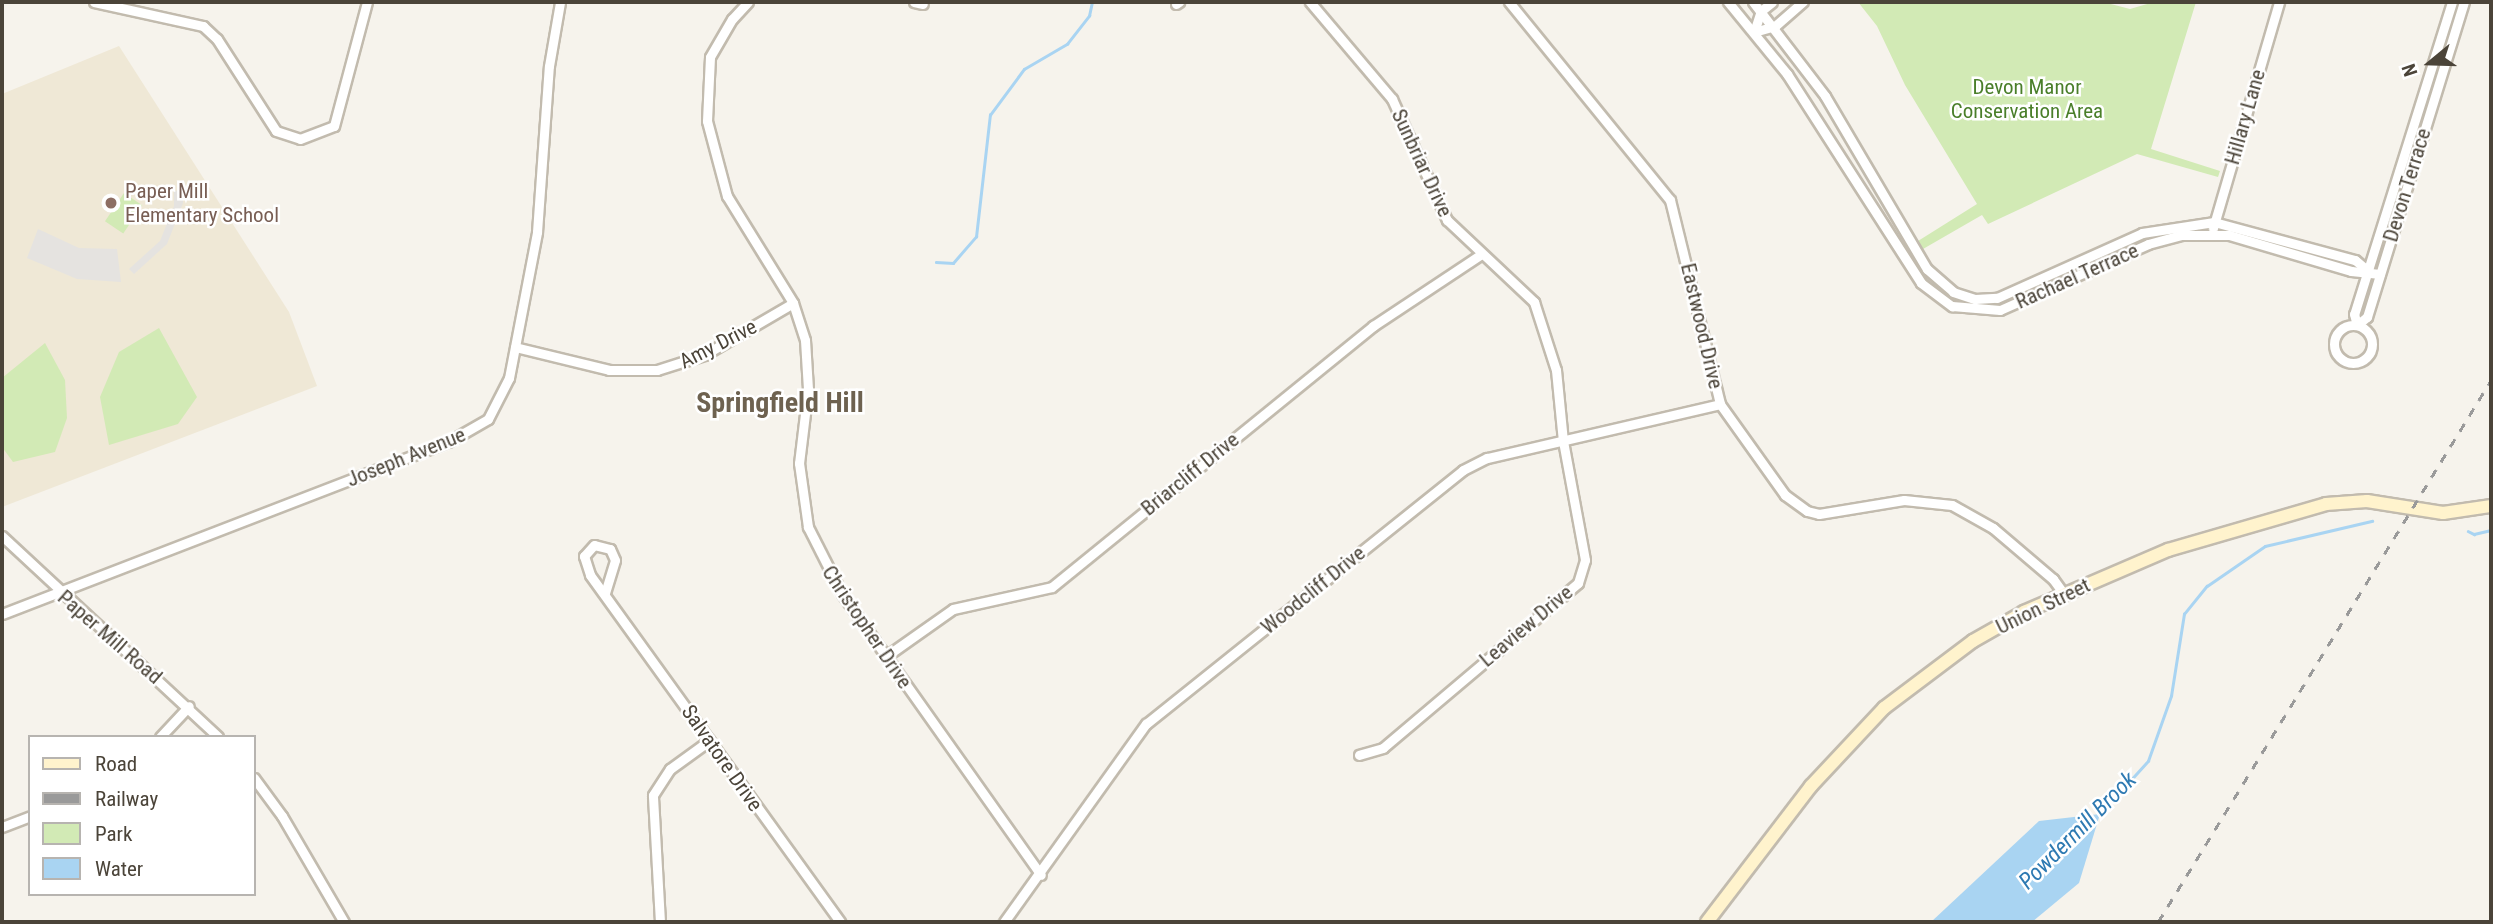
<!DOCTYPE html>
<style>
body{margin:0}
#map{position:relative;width:2493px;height:924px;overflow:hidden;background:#f6f3ec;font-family:"Roboto Condensed",sans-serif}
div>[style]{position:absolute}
.education>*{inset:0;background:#efe8d6}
.green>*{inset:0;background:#d2eab5;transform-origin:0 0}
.parking>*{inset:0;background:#e5e3e0}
.water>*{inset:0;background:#a9d4f2}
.stream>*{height:2.5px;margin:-1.25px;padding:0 1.25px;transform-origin:1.25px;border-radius:1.25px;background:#a9d4f2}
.roads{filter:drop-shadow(2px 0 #c2bbae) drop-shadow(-2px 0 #c2bbae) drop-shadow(0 2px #c2bbae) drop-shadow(0 -2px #c2bbae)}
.minor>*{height:9px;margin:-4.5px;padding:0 4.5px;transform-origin:4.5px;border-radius:4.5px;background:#fff}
.minor>.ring{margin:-4.5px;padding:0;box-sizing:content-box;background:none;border:9px solid #fff;border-radius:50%}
.secondary>*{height:12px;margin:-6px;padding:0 6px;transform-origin:6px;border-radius:6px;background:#fff3cd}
.rail>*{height:2.5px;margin-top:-1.25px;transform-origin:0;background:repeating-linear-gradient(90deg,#9a9a9a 0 9px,transparent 0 18px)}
.dots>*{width:19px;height:19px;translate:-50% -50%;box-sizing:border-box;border:4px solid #fff;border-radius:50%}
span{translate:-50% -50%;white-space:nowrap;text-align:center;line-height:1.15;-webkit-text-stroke:5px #fff;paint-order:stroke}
.park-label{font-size:21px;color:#4a7f2a}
.street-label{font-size:21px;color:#4b4439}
.education-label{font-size:21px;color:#785e54}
.left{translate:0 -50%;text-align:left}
.water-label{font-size:23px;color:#2e7ab2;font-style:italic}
.district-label{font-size:28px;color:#6e6250;font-weight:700}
.frame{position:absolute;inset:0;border:4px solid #4b4439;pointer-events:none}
.legend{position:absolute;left:28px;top:735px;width:228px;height:161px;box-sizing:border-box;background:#fff;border:2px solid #b7b4b0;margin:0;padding:9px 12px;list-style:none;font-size:21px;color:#4b4439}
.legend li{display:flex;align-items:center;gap:14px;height:35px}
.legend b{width:35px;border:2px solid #b7b4b0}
.north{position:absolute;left:2395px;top:28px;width:70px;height:70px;-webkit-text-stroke:5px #fff;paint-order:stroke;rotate:251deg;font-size:19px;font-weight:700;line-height:28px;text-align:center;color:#4b4439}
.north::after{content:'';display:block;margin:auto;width:24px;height:32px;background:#4b4439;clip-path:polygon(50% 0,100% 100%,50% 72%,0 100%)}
</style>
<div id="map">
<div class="education">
<div style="clip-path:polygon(119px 46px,289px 312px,317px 386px,2px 507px,2px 94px)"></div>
</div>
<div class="green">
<div style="clip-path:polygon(1858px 2px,2103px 2px,2130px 9px,2154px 2px,2196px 2px,2151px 149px,2220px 171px,2218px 177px,2137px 154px,1988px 224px,1982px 215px,1923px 249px,1918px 241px,1977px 204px,1905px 85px,1877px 26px)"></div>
<div style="left:124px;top:193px;width:22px;height:34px;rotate:34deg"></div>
<div style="clip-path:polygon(159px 328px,197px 397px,178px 424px,109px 445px,100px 397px,119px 352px)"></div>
<div style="clip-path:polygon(45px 343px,65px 380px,67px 418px,55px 452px,13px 462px,2px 447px,2px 378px)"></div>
</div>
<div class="parking">
<div style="clip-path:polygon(183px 190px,183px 203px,167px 244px,134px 274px,129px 269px,160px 241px,174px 206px,174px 191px)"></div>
<div style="clip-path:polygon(38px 229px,79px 248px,117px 249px,121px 282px,77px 279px,27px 258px)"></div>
</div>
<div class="water">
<div style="clip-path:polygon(2100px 814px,2079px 883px,2032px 922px,1931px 922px,2039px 821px)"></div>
</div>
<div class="stream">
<div style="left:936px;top:262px;width:17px;rotate:3deg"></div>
<div style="left:953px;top:263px;width:35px;rotate:-49deg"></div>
<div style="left:976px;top:237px;width:123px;rotate:-83.5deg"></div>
<div style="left:990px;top:115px;width:57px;rotate:-53.5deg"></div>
<div style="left:1024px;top:69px;width:50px;rotate:-30.2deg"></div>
<div style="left:1067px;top:44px;width:36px;rotate:-52deg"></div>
<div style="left:1089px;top:16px;width:14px;rotate:-78deg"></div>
<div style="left:2468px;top:531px;width:7px;rotate:27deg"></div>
<div style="left:2474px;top:534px;width:17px;rotate:-13deg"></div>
<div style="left:2099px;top:815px;width:73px;rotate:-47.8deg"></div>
<div style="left:2148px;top:761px;width:69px;rotate:-70.5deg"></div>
<div style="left:2171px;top:696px;width:83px;rotate:-81deg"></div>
<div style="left:2184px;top:614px;width:36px;rotate:-51deg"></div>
<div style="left:2207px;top:586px;width:70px;rotate:-34.6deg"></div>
<div style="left:2265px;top:546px;width:110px;rotate:-13.2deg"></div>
</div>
<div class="roads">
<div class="minor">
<div style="left:94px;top:2px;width:112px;rotate:12.4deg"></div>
<div style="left:203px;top:26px;width:19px;rotate:43deg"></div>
<div style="left:217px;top:39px;width:109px;rotate:57.3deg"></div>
<div style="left:276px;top:131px;width:25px;rotate:18deg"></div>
<div style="left:300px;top:139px;width:36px;rotate:-21deg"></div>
<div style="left:334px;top:126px;width:128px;rotate:-75.1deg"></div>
<div style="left:748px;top:2px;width:23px;rotate:133deg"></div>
<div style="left:732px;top:19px;width:44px;rotate:120.1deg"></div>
<div style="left:710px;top:57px;width:64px;rotate:92.7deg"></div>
<div style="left:707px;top:121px;width:78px;rotate:75.1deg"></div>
<div style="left:727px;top:196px;width:126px;rotate:58.3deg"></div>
<div style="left:793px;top:303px;width:39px;rotate:72deg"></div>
<div style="left:805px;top:340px;width:49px;rotate:86.5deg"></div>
<div style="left:808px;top:389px;width:75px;rotate:96.9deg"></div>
<div style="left:799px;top:463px;width:65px;rotate:82deg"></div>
<div style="left:808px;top:527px;width:75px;rotate:63.1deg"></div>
<div style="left:842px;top:594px;width:344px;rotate:54.7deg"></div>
<div style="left:914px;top:2px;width:9px;rotate:13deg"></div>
<div style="left:1310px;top:2px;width:127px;rotate:49.8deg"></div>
<div style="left:1392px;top:99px;width:133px;rotate:65.6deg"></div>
<div style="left:1447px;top:220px;width:120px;rotate:43.3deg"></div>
<div style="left:1534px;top:302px;width:71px;rotate:72.1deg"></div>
<div style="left:1556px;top:370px;width:71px;rotate:84.4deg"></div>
<div style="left:1563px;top:441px;width:121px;rotate:79.5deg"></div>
<div style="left:1585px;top:560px;width:24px;rotate:107deg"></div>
<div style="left:1578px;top:583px;width:255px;rotate:139.8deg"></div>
<div style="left:1383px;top:748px;width:25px;rotate:164deg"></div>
<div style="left:1509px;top:2px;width:255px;rotate:50.9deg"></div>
<div style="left:1670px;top:200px;width:210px;rotate:76.2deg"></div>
<div style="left:1720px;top:404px;width:112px;rotate:54.5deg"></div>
<div style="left:1785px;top:495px;width:27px;rotate:36deg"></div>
<div style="left:1807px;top:511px;width:12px;rotate:14deg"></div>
<div style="left:1819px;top:514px;width:86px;rotate:-9.4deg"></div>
<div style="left:1904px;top:500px;width:48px;rotate:5.9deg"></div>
<div style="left:1952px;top:505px;width:47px;rotate:29.3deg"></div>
<div style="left:1993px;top:528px;width:79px;rotate:40.4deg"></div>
<div style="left:2053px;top:579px;width:19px;rotate:54deg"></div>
<div style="left:1728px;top:2px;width:93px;rotate:50.7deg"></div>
<div style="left:1787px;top:74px;width:248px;rotate:57.3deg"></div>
<div style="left:1921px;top:283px;width:39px;rotate:37deg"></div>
<div style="left:1952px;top:306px;width:48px;rotate:4.8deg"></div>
<div style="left:2000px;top:310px;width:162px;rotate:-24deg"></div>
<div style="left:2148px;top:244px;width:34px;rotate:-15deg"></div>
<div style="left:2181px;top:235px;width:48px"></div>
<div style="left:2229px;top:235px;width:127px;rotate:16.4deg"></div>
<div style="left:2351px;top:271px;width:29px;rotate:6deg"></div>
<div style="left:1753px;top:2px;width:118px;rotate:52.5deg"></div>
<div style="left:1825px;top:96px;width:201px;rotate:59.5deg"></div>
<div style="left:1927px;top:269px;width:35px;rotate:41deg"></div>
<div style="left:1953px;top:292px;width:23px;rotate:18deg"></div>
<div style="left:1975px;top:299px;width:22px;rotate:-3deg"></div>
<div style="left:1997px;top:298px;width:159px;rotate:-24.1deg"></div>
<div style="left:2142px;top:233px;width:73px;rotate:-8.7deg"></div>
<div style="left:2214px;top:222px;width:146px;rotate:15.1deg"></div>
<div style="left:2355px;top:260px;width:17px;rotate:40deg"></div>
<div style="left:2452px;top:2px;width:327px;rotate:107.4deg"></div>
<div style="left:2354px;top:314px;width:11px;rotate:75deg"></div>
<div style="left:2357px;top:325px;width:13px;rotate:-39deg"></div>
<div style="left:2367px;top:317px;width:330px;rotate:-72.9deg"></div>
<div style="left:1176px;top:4px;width:4px;rotate:-34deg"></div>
<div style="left:1754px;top:32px;width:22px;rotate:-16deg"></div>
<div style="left:1775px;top:26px;width:37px;rotate:-41deg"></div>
<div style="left:1754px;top:32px;width:22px;rotate:-72deg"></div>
<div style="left:1761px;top:11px;width:14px;rotate:-39deg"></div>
<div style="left:2213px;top:228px;width:235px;rotate:-73.7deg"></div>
<div class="ring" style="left:2334px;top:325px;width:29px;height:29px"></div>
<div style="left:515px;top:347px;width:97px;rotate:13.7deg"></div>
<div style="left:609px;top:370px;width:48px"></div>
<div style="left:657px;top:370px;width:49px;rotate:-17.7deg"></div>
<div style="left:704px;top:355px;width:103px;rotate:-30.3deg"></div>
<div style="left:2px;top:536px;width:295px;rotate:42.9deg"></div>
<div style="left:605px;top:593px;width:34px;rotate:-73deg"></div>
<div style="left:615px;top:560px;width:12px;rotate:-114deg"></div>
<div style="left:610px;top:549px;width:16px;rotate:-166deg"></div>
<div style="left:594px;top:545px;width:15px;rotate:132deg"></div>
<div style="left:584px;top:556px;width:20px;rotate:72deg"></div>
<div style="left:590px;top:575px;width:428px;rotate:54.2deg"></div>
<div style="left:2px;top:614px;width:478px;rotate:-21.1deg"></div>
<div style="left:448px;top:442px;width:46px;rotate:-29.9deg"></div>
<div style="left:488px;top:419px;width:46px;rotate:-62.9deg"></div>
<div style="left:509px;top:378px;width:149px;rotate:-79.1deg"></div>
<div style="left:537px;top:232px;width:166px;rotate:-85.9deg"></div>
<div style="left:549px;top:66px;width:65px;rotate:-80.2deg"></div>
<div style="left:885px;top:657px;width:83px;rotate:-35.2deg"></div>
<div style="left:953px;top:609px;width:101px;rotate:-12.5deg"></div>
<div style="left:1052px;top:587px;width:414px;rotate:-39.1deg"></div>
<div style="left:1373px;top:326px;width:128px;rotate:-33.6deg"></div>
<div style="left:160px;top:737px;width:42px;rotate:-46.9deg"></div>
<div style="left:254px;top:778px;width:47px;rotate:53.6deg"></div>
<div style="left:282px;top:816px;width:123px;rotate:59.7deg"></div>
<div style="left:2px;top:827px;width:30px;rotate:-21deg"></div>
<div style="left:660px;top:922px;width:127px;rotate:-93.2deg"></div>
<div style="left:653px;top:795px;width:31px;rotate:-57deg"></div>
<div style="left:670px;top:769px;width:49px;rotate:-35.9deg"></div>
<div style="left:1004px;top:922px;width:244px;rotate:-54.4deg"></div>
<div style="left:1146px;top:724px;width:406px;rotate:-38.7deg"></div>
<div style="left:1463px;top:470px;width:27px;rotate:-27deg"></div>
<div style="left:1487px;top:458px;width:239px;rotate:-13deg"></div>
</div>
<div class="secondary">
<div style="left:1707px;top:922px;width:171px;rotate:-52.6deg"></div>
<div style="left:1811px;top:786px;width:107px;rotate:-46.9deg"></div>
<div style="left:1884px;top:708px;width:111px;rotate:-37deg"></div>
<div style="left:1973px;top:641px;width:59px;rotate:-29.6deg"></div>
<div style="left:2024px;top:612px;width:157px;rotate:-23.3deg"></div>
<div style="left:2168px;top:550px;width:165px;rotate:-16.2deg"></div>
<div style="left:2326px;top:504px;width:41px;rotate:-4.2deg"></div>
<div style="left:2367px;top:501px;width:77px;rotate:9deg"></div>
<div style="left:2443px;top:513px;width:49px;rotate:-8.3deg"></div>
</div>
</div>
<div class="rail">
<div style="left:2158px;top:922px;width:636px;rotate:-58.43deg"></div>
</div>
<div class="dots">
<div style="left:111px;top:203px;background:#8d6e63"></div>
</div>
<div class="park-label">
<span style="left:2027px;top:99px">Devon Manor<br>Conservation Area</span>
</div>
<div class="street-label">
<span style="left:2245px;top:117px;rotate:-74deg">Hillary Lane</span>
<span style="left:1422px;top:163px;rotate:65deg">Sunbriar Drive</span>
<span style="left:2407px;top:185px;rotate:-73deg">Devon Terrace</span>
<span style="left:2077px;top:276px;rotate:-24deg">Rachael Terrace</span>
<span style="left:1702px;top:326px;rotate:77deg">Eastwood Drive</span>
<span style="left:718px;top:344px;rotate:-27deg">Amy Drive</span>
<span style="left:406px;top:457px;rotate:-22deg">Joseph Avenue</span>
<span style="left:1190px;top:474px;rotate:-39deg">Briarcliff Drive</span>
<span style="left:1313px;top:590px;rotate:-39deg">Woodcliff Drive</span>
<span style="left:2043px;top:606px;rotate:-26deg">Union Street</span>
<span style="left:1526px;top:626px;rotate:-40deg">Leaview Drive</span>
<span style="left:867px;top:627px;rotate:56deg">Christopher Drive</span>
<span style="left:110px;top:637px;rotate:41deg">Paper Mill Road</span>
<span style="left:722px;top:758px;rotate:55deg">Salvatore Drive</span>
</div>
<div class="education-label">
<span class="left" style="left:125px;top:203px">Paper Mill<br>Elementary School</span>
</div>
<div class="water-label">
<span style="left:2078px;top:831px;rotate:-45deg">Powdermill Brook</span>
</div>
<div class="district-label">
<span style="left:780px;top:403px">Springfield Hill</span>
</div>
<div class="frame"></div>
<ul class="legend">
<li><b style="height:9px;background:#fff3cd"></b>Road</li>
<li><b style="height:9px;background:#9a9a9a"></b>Railway</li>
<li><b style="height:19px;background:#d2eab5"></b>Park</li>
<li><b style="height:19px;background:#a9d4f2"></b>Water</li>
</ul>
<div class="north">N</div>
</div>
